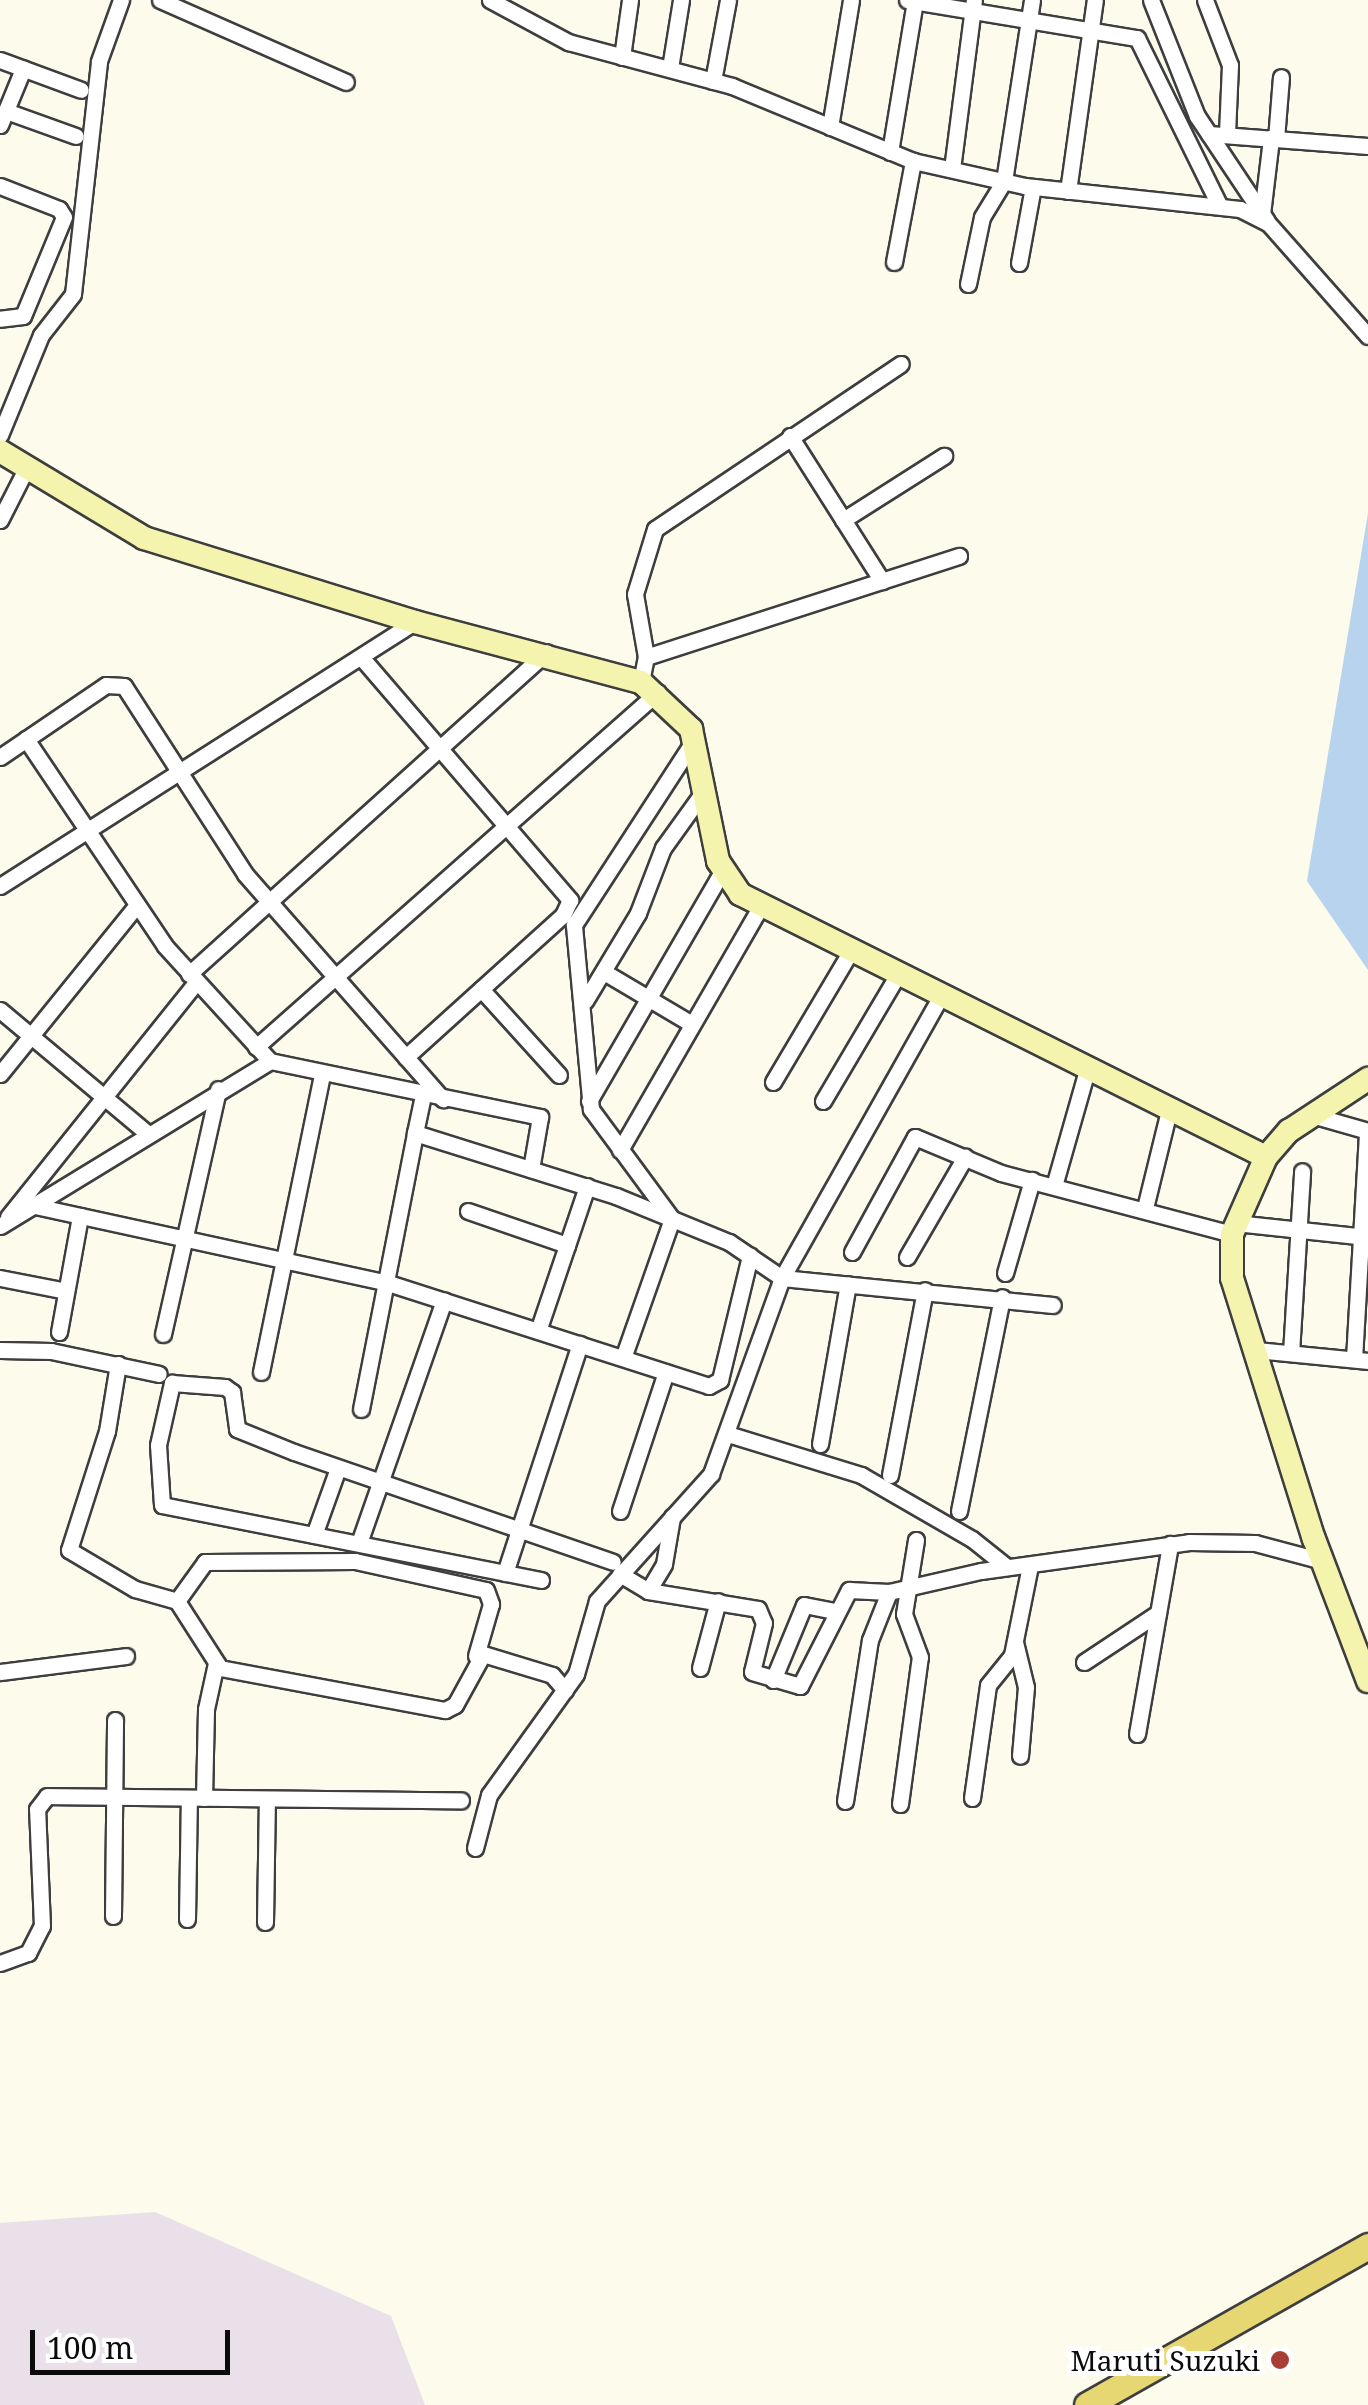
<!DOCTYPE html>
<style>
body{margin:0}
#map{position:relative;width:1368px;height:2405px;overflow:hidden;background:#fcfbec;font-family:"Noto Serif",serif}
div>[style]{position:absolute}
.industrial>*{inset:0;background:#e9e0e9}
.water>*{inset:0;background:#b7d3ed}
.roads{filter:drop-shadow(2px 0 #3e3e3e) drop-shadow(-2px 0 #3e3e3e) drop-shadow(0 2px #3e3e3e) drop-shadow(0 -2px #3e3e3e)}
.street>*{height:15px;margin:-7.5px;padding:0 7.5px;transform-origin:7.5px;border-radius:7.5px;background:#fff}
.secondary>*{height:22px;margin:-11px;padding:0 11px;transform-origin:11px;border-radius:11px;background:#f4f4af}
.primary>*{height:25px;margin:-12.5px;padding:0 12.5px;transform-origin:12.5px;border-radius:12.5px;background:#e6d772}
.dots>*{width:28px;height:28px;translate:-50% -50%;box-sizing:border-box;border:5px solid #fff;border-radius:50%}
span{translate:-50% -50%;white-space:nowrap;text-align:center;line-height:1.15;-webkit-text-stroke:10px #fff;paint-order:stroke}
.poi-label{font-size:28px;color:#0b0b0b}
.right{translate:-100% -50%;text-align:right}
.scale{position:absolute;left:30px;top:2330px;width:200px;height:45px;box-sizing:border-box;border:5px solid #0b0b0b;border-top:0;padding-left:12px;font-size:30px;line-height:35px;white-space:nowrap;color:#0b0b0b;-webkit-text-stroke:8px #fff;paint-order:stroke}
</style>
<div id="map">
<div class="industrial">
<div style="clip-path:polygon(155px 2212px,391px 2316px,425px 2405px,0 2405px,0 2223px)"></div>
</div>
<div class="water">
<div style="clip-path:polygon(1368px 513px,1368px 970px,1307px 881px)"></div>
</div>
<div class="roads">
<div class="street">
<div style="left:160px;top:0;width:203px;rotate:23.8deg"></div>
<div style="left:490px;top:0;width:89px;rotate:28.3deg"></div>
<div style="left:568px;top:42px;width:170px;rotate:15deg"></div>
<div style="left:732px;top:86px;width:196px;rotate:22.5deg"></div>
<div style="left:913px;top:161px;width:115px;rotate:12.6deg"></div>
<div style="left:1025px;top:186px;width:216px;rotate:6.1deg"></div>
<div style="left:1240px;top:209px;width:31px;rotate:27deg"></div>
<div style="left:1268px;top:223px;width:151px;rotate:48.5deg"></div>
<div style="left:907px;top:0;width:233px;rotate:9.4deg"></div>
<div style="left:1137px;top:38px;width:186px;rotate:63.8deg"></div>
<div style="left:1151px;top:0;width:125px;rotate:68.4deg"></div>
<div style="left:1197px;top:116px;width:126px;rotate:56.3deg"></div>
<div style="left:1205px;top:0;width:70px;rotate:69deg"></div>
<div style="left:1230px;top:65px;width:70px;rotate:92.5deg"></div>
<div style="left:622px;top:57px;width:58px;rotate:-82deg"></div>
<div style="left:0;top:60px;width:86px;rotate:20.3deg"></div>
<div style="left:670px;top:68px;width:69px;rotate:-80.8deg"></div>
<div style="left:713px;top:81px;width:82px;rotate:-79.5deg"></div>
<div style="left:6px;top:111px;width:74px;rotate:19.7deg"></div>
<div style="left:0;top:125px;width:61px;rotate:-67.7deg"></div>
<div style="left:830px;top:127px;width:129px;rotate:-80.6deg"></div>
<div style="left:1209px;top:134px;width:159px;rotate:4.3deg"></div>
<div style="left:1276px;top:139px;width:62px;rotate:-85.4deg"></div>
<div style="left:890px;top:152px;width:153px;rotate:-80.6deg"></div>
<div style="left:952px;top:169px;width:170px;rotate:-82.6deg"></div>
<div style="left:0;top:186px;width:63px;rotate:21.3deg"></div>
<div style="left:59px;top:209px;width:9px;rotate:58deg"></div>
<div style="left:64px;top:217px;width:107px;rotate:112.5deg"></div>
<div style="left:23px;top:316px;width:23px;rotate:173deg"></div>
<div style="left:1068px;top:191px;width:193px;rotate:-82deg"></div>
<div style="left:1262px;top:214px;width:77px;rotate:-83.2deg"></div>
<div style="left:894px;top:262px;width:103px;rotate:-79.3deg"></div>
<div style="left:1019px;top:263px;width:77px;rotate:-79.6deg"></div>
<div style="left:968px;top:284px;width:68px;rotate:-78.2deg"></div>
<div style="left:982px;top:217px;width:42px;rotate:-58.6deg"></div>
<div style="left:1004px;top:181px;width:183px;rotate:-81.2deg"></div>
<div style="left:0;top:435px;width:108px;rotate:-67.7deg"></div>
<div style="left:41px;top:335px;width:52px;rotate:-52deg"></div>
<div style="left:73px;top:294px;width:234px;rotate:-83.6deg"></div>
<div style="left:99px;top:61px;width:65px;rotate:-70.2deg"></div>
<div style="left:790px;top:436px;width:172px;rotate:57.6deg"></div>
<div style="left:0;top:520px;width:59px;rotate:-63deg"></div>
<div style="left:843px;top:520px;width:120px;rotate:-32.4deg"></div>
<div style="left:361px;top:657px;width:321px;rotate:49.3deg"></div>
<div style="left:570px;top:900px;width:17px;rotate:115deg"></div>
<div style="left:563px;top:915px;width:212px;rotate:137.9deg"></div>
<div style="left:646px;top:657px;width:329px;rotate:-17.9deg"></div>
<div style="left:641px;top:682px;width:25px;rotate:-79deg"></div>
<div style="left:646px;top:657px;width:64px;rotate:-99.9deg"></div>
<div style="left:635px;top:594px;width:68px;rotate:-72.9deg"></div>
<div style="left:655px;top:529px;width:296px;rotate:-33.9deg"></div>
<div style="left:26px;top:739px;width:249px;rotate:56.1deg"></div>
<div style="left:165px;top:946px;width:156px;rotate:47.6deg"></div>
<div style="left:270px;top:1061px;width:276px;rotate:11.7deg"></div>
<div style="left:540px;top:1117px;width:53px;rotate:99.8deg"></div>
<div style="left:0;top:757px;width:128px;rotate:-34.2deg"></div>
<div style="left:106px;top:685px;width:18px;rotate:3deg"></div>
<div style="left:124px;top:686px;width:224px;rotate:57.2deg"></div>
<div style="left:245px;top:874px;width:300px;rotate:48.7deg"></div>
<div style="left:0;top:886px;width:492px;rotate:-32.5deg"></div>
<div style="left:604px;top:972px;width:102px;rotate:30.6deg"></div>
<div style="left:189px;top:974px;width:481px;rotate:-42deg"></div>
<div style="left:481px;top:989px;width:116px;rotate:47.8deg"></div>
<div style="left:585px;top:1001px;width:103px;rotate:-58.9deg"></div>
<div style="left:638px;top:913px;width:70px;rotate:-69deg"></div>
<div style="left:663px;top:848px;width:70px;rotate:-54.3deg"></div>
<div style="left:0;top:1010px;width:192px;rotate:39.9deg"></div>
<div style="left:256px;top:1047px;width:536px;rotate:-41.45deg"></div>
<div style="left:0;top:1074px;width:216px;rotate:-51deg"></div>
<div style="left:773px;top:1082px;width:155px;rotate:-59.3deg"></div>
<div style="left:589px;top:1101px;width:265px;rotate:-59.9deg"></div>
<div style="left:823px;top:1101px;width:147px;rotate:-59.4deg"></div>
<div style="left:1312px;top:1115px;width:58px;rotate:15.9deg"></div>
<div style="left:415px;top:1133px;width:39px;rotate:-78deg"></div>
<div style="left:620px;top:1150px;width:284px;rotate:-60deg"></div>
<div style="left:1054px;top:1186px;width:121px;rotate:-74.1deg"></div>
<div style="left:35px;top:1206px;width:358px;rotate:12.3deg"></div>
<div style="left:385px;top:1282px;width:340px;rotate:17.8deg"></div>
<div style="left:709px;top:1386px;width:13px;rotate:-29deg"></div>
<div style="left:720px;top:1380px;width:128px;rotate:-76.4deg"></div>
<div style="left:1145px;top:1208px;width:101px;rotate:-76.2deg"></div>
<div style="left:468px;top:1211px;width:105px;rotate:19deg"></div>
<div style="left:8px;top:1217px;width:301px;rotate:-51.3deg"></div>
<div style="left:1236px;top:1223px;width:133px;rotate:6.1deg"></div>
<div style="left:0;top:1226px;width:316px;rotate:-31.4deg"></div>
<div style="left:852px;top:1252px;width:131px;rotate:-61.3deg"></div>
<div style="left:915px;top:1137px;width:93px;rotate:22.7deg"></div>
<div style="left:1001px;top:1173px;width:239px;rotate:14.8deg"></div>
<div style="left:907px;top:1257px;width:116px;rotate:-59.9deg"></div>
<div style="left:1005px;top:1273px;width:97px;rotate:-73.8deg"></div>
<div style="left:0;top:1278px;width:67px;rotate:11.1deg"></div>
<div style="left:538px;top:1331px;width:153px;rotate:-71.3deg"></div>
<div style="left:59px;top:1332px;width:118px;rotate:-79.7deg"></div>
<div style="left:163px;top:1334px;width:251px;rotate:-77.3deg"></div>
<div style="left:0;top:1350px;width:51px;rotate:1.1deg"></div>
<div style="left:51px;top:1351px;width:110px;rotate:12deg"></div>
<div style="left:1256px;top:1350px;width:113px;rotate:5.6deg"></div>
<div style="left:1291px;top:1353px;width:182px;rotate:-86.5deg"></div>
<div style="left:623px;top:1358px;width:147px;rotate:-70.6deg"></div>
<div style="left:672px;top:1219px;width:137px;rotate:-126.4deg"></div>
<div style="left:591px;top:1109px;width:185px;rotate:-95.3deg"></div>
<div style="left:574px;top:925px;width:221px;rotate:-57deg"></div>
<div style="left:1354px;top:1359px;width:228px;rotate:-86.7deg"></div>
<div style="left:118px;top:1364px;width:68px;rotate:99.3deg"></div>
<div style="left:107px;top:1431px;width:125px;rotate:107.7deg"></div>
<div style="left:69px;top:1550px;width:77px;rotate:30.6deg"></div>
<div style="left:135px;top:1589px;width:44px;rotate:15.9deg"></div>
<div style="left:177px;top:1601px;width:80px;rotate:57.3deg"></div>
<div style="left:220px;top:1668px;width:229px;rotate:10.6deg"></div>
<div style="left:445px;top:1710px;width:11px;rotate:-27deg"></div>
<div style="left:455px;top:1705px;width:58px;rotate:-61.2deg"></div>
<div style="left:483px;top:1654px;width:72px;rotate:16.9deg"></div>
<div style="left:552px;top:1675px;width:20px;rotate:49deg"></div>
<div style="left:261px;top:1372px;width:302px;rotate:-78.4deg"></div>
<div style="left:361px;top:1409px;width:281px;rotate:-78.9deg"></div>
<div style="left:415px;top:1133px;width:211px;rotate:17.4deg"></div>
<div style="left:616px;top:1196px;width:122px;rotate:22.2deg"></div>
<div style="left:729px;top:1242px;width:64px;rotate:34.2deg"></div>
<div style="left:782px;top:1278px;width:272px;rotate:5.7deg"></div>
<div style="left:728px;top:1434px;width:139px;rotate:17.1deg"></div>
<div style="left:861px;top:1475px;width:128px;rotate:30deg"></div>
<div style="left:972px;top:1539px;width:45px;rotate:38.7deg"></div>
<div style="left:820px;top:1444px;width:162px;rotate:-80.1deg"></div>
<div style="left:890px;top:1475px;width:188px;rotate:-79.3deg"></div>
<div style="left:620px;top:1511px;width:146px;rotate:-71.7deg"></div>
<div style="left:959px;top:1511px;width:218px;rotate:-78.6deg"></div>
<div style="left:314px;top:1535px;width:71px;rotate:-70.3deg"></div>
<div style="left:359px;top:1543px;width:257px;rotate:-70.7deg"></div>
<div style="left:505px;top:1573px;width:241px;rotate:-71.9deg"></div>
<div style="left:620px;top:1574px;width:33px;rotate:31deg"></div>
<div style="left:648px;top:1591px;width:111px;rotate:9.3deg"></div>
<div style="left:758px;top:1609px;width:15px;rotate:67deg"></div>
<div style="left:764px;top:1623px;width:50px;rotate:103.8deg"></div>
<div style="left:752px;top:1672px;width:50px;rotate:16.3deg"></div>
<div style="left:800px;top:1686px;width:108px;rotate:-63deg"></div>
<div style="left:849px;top:1590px;width:40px;rotate:2.9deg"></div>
<div style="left:889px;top:1592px;width:94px;rotate:-12.9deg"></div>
<div style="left:981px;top:1571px;width:210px;rotate:-7.9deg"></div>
<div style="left:1189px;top:1542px;width:66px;rotate:0.9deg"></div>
<div style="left:1255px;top:1543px;width:69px;rotate:15deg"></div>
<div style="left:541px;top:1580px;width:386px;rotate:-168.8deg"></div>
<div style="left:162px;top:1505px;width:60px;rotate:-93.8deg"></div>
<div style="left:158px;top:1445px;width:64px;rotate:-77.3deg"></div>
<div style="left:172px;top:1383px;width:53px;rotate:4.3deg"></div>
<div style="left:225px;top:1387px;width:9px;rotate:36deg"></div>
<div style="left:232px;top:1392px;width:37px;rotate:82deg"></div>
<div style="left:237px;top:1429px;width:61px;rotate:22deg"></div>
<div style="left:294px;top:1452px;width:337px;rotate:19deg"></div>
<div style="left:648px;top:1591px;width:31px;rotate:-59deg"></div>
<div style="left:664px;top:1564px;width:48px;rotate:-80.3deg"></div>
<div style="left:177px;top:1601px;width:48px;rotate:-54.3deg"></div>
<div style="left:205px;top:1562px;width:150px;rotate:-0.4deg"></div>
<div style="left:355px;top:1561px;width:134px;rotate:12.5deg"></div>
<div style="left:486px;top:1590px;width:15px;rotate:70deg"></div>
<div style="left:491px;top:1604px;width:54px;rotate:106.1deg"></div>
<div style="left:1015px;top:1642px;width:46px;rotate:76.3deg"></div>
<div style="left:1026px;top:1687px;width:69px;rotate:95deg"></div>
<div style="left:1084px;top:1662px;width:89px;rotate:-33.5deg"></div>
<div style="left:700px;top:1668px;width:69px;rotate:-75deg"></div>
<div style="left:0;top:1672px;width:127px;rotate:-7.2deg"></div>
<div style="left:773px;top:1680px;width:81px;rotate:-67.5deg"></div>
<div style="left:804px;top:1605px;width:33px;rotate:11deg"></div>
<div style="left:1137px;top:1734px;width:193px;rotate:-80.1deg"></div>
<div style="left:204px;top:1798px;width:89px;rotate:-88.7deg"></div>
<div style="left:206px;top:1709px;width:47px;rotate:-77.7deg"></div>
<div style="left:972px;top:1798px;width:114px;rotate:-81.9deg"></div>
<div style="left:988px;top:1685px;width:38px;rotate:-51deg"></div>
<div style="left:1012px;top:1655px;width:91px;rotate:-78.6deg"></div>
<div style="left:845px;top:1801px;width:163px;rotate:-81.2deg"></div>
<div style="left:870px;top:1640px;width:52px;rotate:-68.4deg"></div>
<div style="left:900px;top:1804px;width:148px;rotate:-82.3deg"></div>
<div style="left:920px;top:1657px;width:46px;rotate:-110.4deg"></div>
<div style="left:904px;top:1614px;width:75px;rotate:-80.8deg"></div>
<div style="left:475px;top:1848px;width:55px;rotate:-75.2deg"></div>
<div style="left:489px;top:1795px;width:149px;rotate:-54.3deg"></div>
<div style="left:576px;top:1674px;width:76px;rotate:-74deg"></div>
<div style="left:597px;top:1601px;width:171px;rotate:-48.1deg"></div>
<div style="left:711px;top:1474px;width:208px;rotate:-70.1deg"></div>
<div style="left:782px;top:1278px;width:324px;rotate:-60.6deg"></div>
<div style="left:113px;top:1916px;width:196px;rotate:-89.4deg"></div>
<div style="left:187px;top:1919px;width:121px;rotate:-89.1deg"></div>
<div style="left:265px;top:1922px;width:123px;rotate:-89.1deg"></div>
<div style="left:0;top:1963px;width:30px;rotate:-20deg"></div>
<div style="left:28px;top:1953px;width:30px;rotate:-63deg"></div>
<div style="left:42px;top:1926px;width:117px;rotate:-92.4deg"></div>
<div style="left:37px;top:1809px;width:16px;rotate:-52deg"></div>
<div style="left:47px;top:1796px;width:414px;rotate:0.6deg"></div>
</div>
<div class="secondary">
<div style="left:0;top:451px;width:168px;rotate:31.1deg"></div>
<div style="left:144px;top:538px;width:284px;rotate:17.2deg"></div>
<div style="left:415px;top:622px;width:234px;rotate:14.9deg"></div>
<div style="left:641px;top:682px;width:69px;rotate:43.2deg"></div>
<div style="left:691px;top:729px;width:135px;rotate:78.4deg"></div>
<div style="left:718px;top:861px;width:40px;rotate:56deg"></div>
<div style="left:740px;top:894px;width:588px;rotate:26.57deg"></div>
<div style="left:1266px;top:1157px;width:35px;rotate:-49deg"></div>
<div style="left:1289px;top:1131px;width:95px;rotate:-33.4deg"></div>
<div style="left:1266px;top:1157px;width:84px;rotate:113.8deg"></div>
<div style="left:1232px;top:1234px;width:44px;rotate:90deg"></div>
<div style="left:1232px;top:1278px;width:274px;rotate:72.6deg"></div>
<div style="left:1314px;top:1539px;width:152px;rotate:69.2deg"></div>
</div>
<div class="primary">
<div style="left:1087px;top:2405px;width:323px;rotate:-29.5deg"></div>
</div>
</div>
<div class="dots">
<div style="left:1280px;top:2360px;background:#a83e36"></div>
</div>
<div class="poi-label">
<span class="right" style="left:1260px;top:2360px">Maruti Suzuki</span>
</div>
<div class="scale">100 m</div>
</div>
